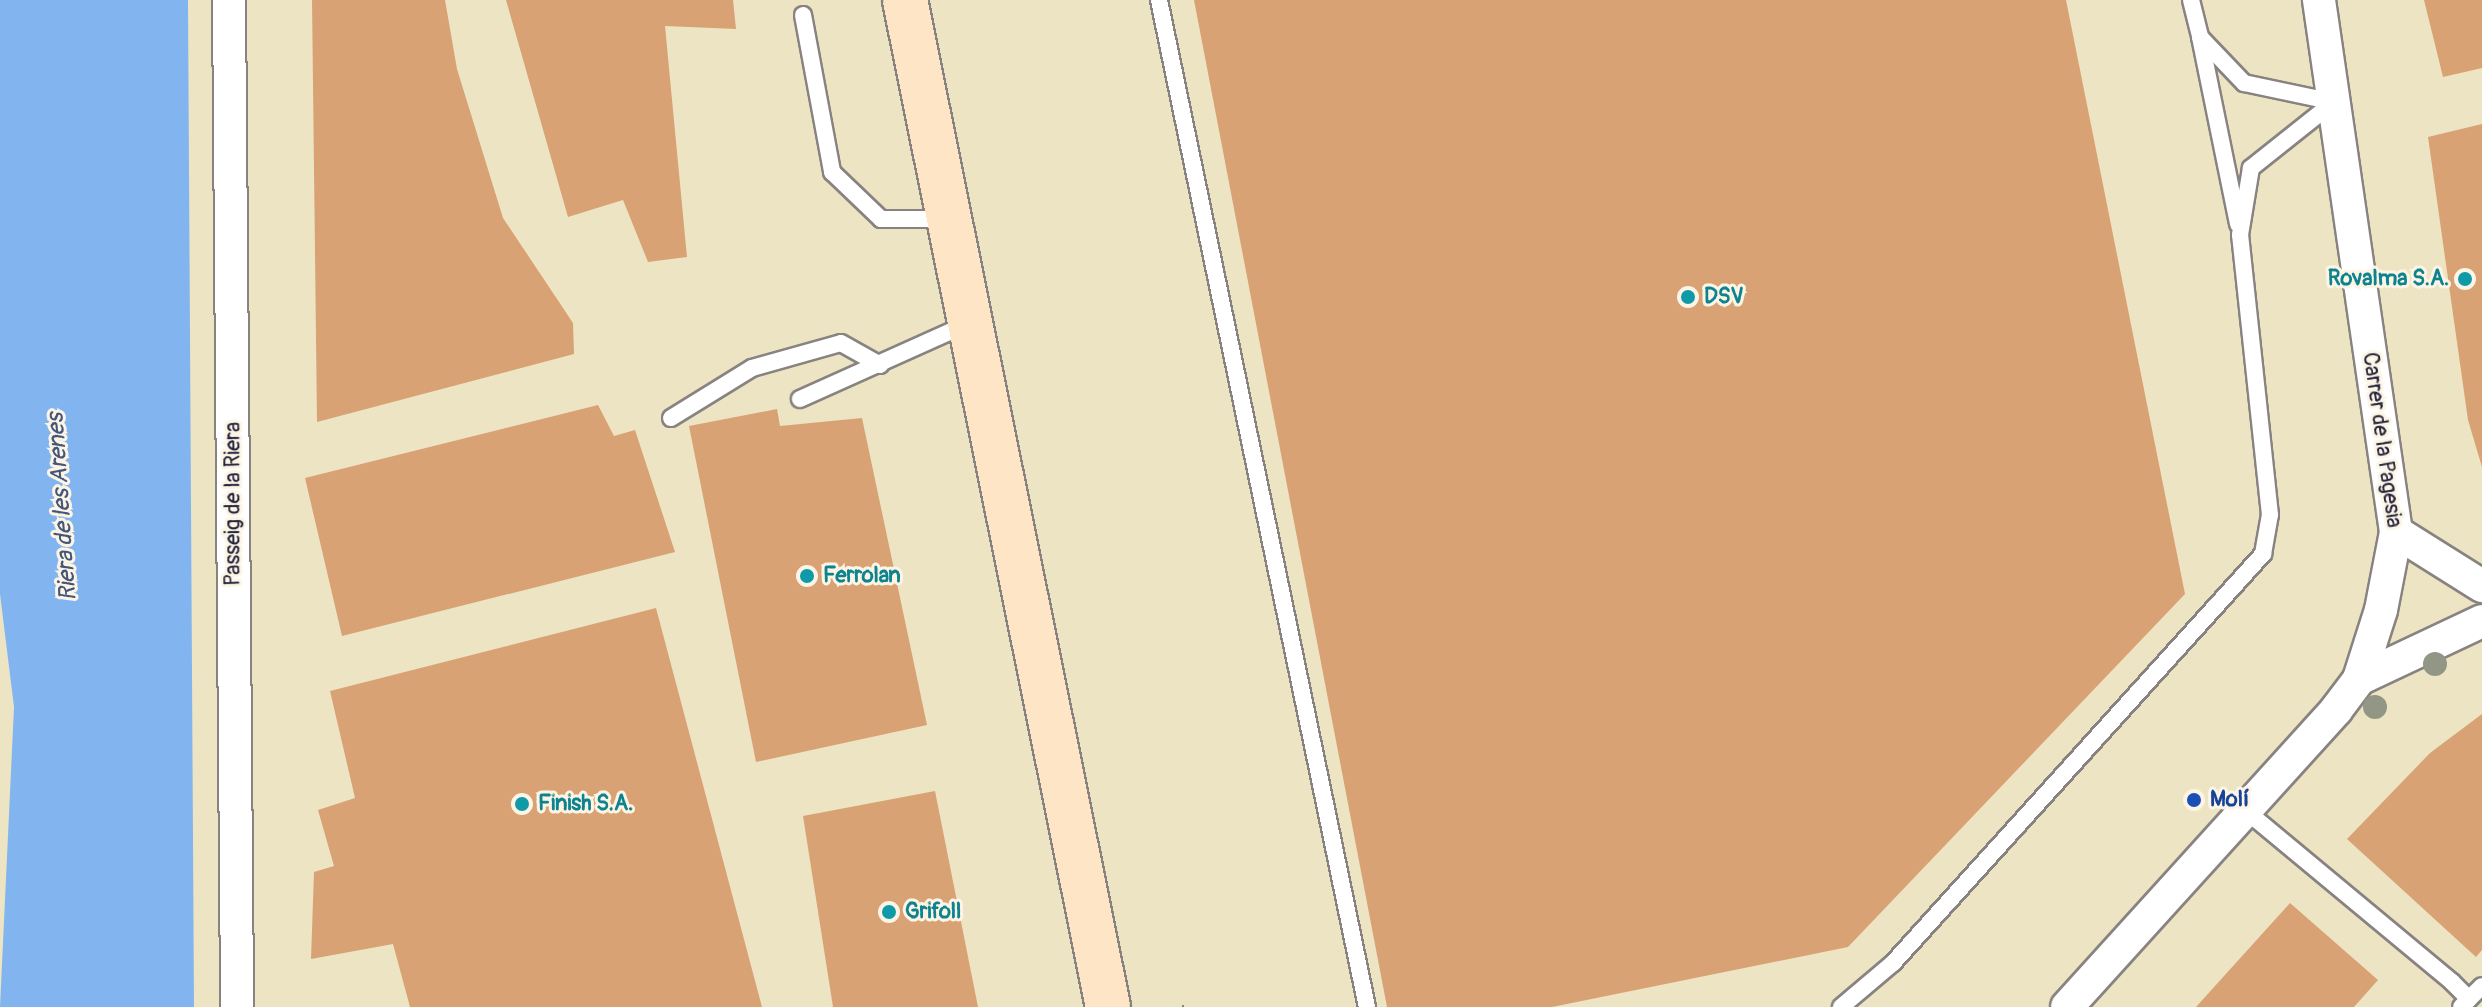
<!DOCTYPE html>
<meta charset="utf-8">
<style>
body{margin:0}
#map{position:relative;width:2482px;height:1007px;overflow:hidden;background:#ede4c4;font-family:Pangolin,sans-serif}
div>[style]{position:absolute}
.water>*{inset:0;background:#82b5ef}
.building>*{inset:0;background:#d8a275}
.path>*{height:5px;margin-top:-2.5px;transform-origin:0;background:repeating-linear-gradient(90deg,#888380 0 2px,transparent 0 8px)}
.roads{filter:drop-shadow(2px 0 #888380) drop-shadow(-2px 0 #888380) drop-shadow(0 2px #888380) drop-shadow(0 -2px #888380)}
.lane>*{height:16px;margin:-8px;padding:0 8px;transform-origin:8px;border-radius:8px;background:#fff}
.street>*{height:32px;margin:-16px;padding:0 16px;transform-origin:16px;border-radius:16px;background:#fff}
.secondary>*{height:44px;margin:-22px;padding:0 22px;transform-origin:22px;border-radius:22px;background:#fee5c5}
.trees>*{width:24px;height:24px;margin:-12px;border-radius:50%;background:#919685}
.dots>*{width:22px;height:22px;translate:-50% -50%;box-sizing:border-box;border:4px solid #fcf5e5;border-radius:50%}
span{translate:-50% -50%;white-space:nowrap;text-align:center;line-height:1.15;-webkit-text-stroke:6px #fcf5e5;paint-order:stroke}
.culture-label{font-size:22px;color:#0d838f;font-weight:700}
.right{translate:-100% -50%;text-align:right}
.left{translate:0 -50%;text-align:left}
.street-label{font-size:22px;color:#22223b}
.transit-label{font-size:22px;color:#164399;font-weight:700}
.water-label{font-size:24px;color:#44557a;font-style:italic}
</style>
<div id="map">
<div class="water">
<div style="clip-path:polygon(0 0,188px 0,194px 1007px,0 1007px,14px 707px,0 594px)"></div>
</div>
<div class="building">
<div style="clip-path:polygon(312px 0,445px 0,457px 69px,503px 218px,573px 323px,574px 354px,317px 422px)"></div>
<div style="clip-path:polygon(506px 0,733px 0,736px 29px,665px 26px,687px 257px,648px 262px,623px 200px,568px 217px)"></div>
<div style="clip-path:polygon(1194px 0,2066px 0,2185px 594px,1848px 947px,1552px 1007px,1387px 1007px)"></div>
<div style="clip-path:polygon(2424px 0,2482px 0,2482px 68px,2443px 77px)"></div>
<div style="clip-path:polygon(2482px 124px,2482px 467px,2468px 420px,2428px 137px)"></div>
<div style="clip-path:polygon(598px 405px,614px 436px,635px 430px,675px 552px,342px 636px,305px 478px)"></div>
<div style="clip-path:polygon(777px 409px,780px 426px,862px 418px,927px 725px,756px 762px,689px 426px)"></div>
<div style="clip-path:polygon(656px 608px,762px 1007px,410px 1007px,393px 944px,311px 959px,314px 872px,334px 866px,318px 810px,355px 798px,330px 691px)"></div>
<div style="clip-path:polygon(2482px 714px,2482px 950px,2476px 957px,2347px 839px,2430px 753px)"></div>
<div style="clip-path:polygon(935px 791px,978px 1007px,833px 1007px,803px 816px)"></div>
<div style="clip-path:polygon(2290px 903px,2378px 980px,2354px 1007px,2196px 1007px)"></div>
</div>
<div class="path">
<div style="left:1182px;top:1007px;width:5px"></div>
</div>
<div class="roads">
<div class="lane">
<div style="left:1159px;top:0;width:1028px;rotate:78.33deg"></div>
<div style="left:2191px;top:0;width:38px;rotate:76deg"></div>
<div style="left:2200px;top:37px;width:64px;rotate:46.3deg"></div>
<div style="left:2244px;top:83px;width:92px;rotate:11.9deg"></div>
<div style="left:803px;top:15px;width:160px;rotate:79.5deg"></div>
<div style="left:832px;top:172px;width:68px;rotate:43.8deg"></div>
<div style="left:881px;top:219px;width:65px"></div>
<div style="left:2200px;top:37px;width:191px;rotate:78.5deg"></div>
<div style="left:800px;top:399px;width:183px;rotate:-24.2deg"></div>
<div style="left:671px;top:418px;width:95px;rotate:-31.7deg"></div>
<div style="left:752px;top:368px;width:92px;rotate:-15.7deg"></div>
<div style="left:841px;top:343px;width:45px;rotate:29.4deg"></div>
<div style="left:2245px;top:810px;width:269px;rotate:39.7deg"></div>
<div style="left:2452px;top:982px;width:24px;rotate:45deg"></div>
<div style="left:2469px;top:999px;width:11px;rotate:135deg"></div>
<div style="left:2469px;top:999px;width:18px;rotate:-45deg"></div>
<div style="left:1841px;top:1007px;width:68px;rotate:-40.2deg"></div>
<div style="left:1893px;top:963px;width:552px;rotate:-47.87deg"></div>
<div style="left:2263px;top:554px;width:40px;rotate:-80deg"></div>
<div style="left:2270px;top:515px;width:282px;rotate:-96.1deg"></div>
<div style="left:2240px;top:235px;width:68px;rotate:-80.7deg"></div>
<div style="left:2251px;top:168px;width:106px;rotate:-38.5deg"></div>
</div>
<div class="street">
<div style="left:229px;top:0;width:1007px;rotate:89.54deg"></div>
<div style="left:2396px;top:532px;width:102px;rotate:32.1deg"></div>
<div style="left:2359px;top:679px;width:136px;rotate:-25.2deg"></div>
<div style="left:2067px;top:1007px;width:401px;rotate:-47.8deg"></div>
<div style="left:2336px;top:710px;width:39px;rotate:-53deg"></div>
<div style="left:2359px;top:679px;width:72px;rotate:-72.3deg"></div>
<div style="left:2381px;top:610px;width:79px;rotate:-79.1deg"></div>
<div style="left:2396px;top:532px;width:538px;rotate:-98.24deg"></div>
</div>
<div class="secondary">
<div style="left:905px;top:0;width:1027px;rotate:78.6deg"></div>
</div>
</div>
<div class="trees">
<div style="left:2435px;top:664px"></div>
<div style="left:2375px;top:707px"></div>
</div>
<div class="dots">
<div style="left:2465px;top:279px;background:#0f9aa8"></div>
<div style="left:1688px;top:297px;background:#0f9aa8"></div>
<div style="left:807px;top:576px;background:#0f9aa8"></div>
<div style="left:2194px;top:800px;background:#1a4fb4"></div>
<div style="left:522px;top:804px;background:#0f9aa8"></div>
<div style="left:889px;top:912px;background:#0f9aa8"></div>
</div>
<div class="culture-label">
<span class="right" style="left:2449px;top:279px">Rovalma S.A.</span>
<span class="left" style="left:1704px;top:297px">DSV</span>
<span class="left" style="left:823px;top:576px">Ferrolan</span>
<span class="left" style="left:538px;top:804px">Finish S.A.</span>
<span class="left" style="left:905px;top:912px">Grifoll</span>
</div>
<div class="street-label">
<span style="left:2382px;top:440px;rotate:82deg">Carrer de la Pagesia</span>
<span style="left:233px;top:504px;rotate:-90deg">Passeig de la Riera</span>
</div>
<div class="transit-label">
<span class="left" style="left:2210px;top:800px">Molí</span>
</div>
<div class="water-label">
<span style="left:62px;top:507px;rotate:-94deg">Riera de les Arenes</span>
</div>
</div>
